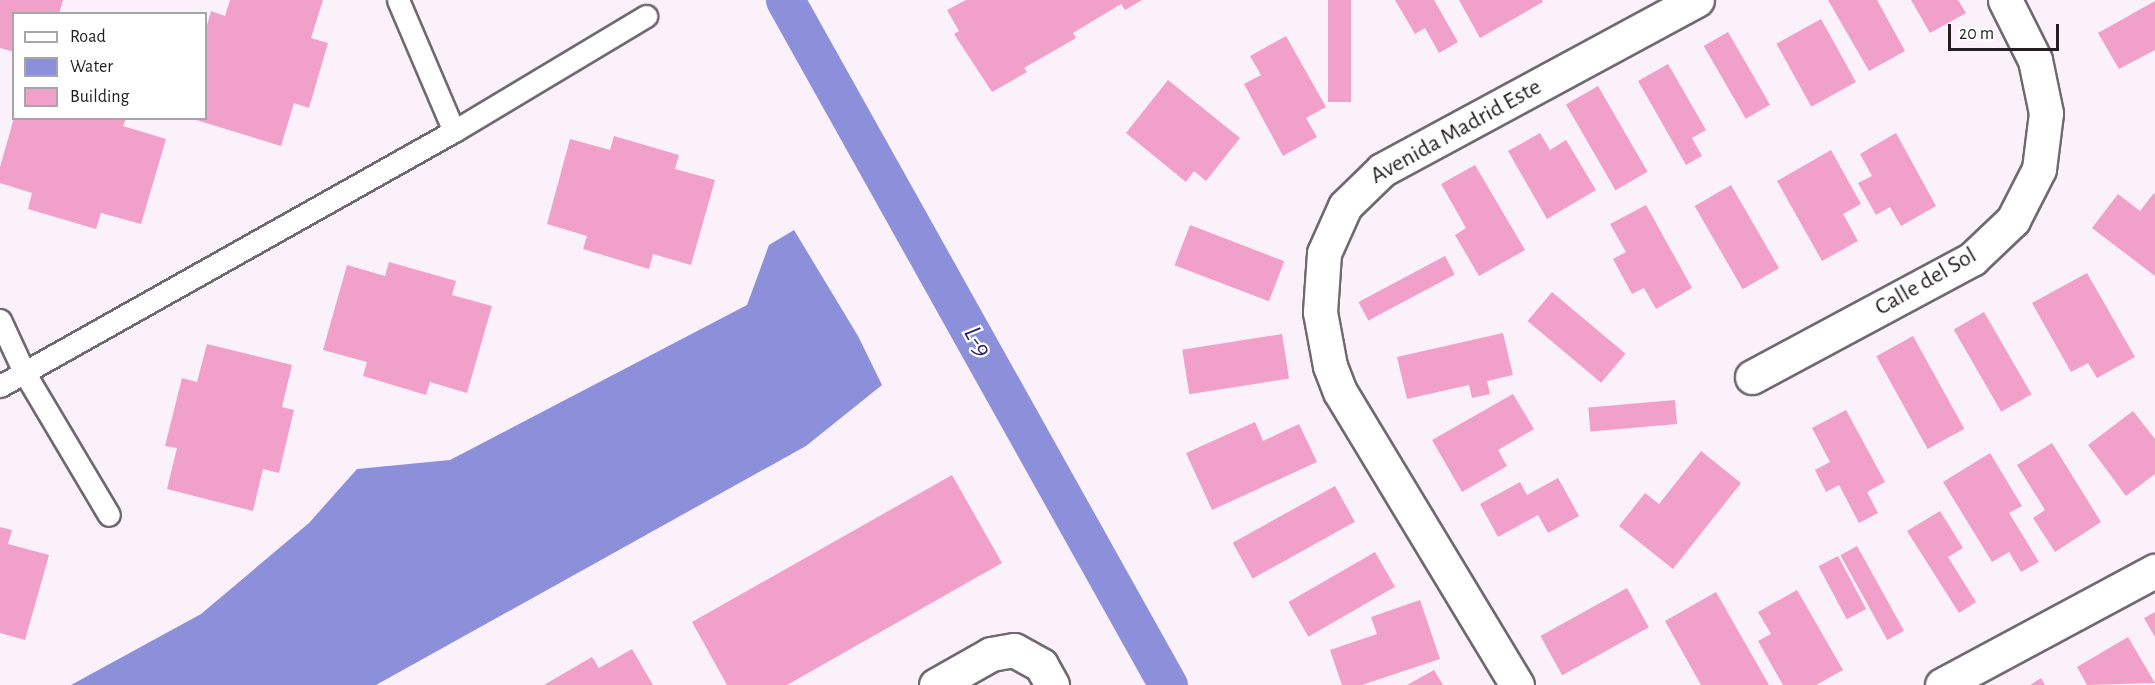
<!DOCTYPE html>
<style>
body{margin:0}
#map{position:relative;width:2155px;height:685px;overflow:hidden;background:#faf1fa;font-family:"Alegreya Sans",sans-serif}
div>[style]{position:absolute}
.water>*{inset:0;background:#8c90da}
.canal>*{height:39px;margin:-19.5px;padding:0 19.5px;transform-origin:19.5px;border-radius:19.5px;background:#8c90da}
.building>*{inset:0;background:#f1a0ca;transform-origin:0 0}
.roads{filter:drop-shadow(2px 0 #716971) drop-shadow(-2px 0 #716971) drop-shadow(0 2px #716971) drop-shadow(0 -2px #716971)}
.lane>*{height:21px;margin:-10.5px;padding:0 10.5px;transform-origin:10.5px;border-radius:10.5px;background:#fff}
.street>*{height:33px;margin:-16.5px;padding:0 16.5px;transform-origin:16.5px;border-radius:16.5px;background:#fff}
span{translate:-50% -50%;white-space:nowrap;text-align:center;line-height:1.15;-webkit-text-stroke:4.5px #fff;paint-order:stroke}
.street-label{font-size:24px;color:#221e22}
.water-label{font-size:26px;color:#291d73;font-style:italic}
.legend{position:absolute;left:12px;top:12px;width:195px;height:108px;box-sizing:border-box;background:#fff;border:2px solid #a7a5a7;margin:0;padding:8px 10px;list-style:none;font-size:18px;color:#221e22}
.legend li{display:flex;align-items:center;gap:12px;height:30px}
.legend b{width:30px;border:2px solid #a7a5a7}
.scale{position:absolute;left:1948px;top:24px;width:111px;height:27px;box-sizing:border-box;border:3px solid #221e22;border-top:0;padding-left:8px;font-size:18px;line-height:21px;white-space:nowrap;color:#221e22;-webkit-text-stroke:4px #fff;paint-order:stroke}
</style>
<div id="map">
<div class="water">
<div style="clip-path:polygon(794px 230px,858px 336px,882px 385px,806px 446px,376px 685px,71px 685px,201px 614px,309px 523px,357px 469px,450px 460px,747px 305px,769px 245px)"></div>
</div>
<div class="canal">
<div style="left:785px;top:0;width:785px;rotate:60.79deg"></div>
</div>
<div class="building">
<div style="clip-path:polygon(0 0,63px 0,59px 14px,14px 14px,14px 52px,0 48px)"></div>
<div style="clip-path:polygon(230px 0,323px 0,311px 38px,328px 43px,309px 108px,294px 103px,281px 146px,193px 119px,206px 118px,206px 29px,211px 11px,225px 16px)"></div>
<div style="clip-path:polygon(966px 0,1142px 0,1125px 10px,1121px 4px,1073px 33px,1076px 38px,1024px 68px,1027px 72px,992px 92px,954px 34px,959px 31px,947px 10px)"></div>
<div style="left:1328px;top:0;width:23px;height:102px"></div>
<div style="clip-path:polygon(1395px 0,1434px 0,1458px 42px,1439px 53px,1425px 28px,1415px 34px)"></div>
<div style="clip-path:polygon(1459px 0,1542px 0,1543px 2px,1480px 38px)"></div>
<div style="clip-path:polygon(1828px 0,1877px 0,1905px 51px,1869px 71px)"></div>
<div style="clip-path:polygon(1911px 0,1958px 0,1966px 13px,1930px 33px)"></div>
<div style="clip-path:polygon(2155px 1px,2155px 50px,2119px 69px,2098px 33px)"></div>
<div style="left:1821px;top:19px;width:72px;height:51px;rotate:61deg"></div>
<div style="left:1728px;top:32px;width:84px;height:28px;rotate:60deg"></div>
<div style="clip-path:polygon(1286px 36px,1326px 107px,1306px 118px,1317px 137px,1283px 156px,1244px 84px,1261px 75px,1250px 56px)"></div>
<div style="clip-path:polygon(1668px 64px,1706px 130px,1692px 138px,1702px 156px,1686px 165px,1638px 81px)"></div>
<div style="clip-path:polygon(1168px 80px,1240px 138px,1206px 181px,1194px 171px,1186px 182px,1126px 133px)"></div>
<div style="left:1598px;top:86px;width:99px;height:37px;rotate:60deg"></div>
<div style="clip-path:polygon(14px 118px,126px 118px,123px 126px,166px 139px,141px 224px,101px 213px,96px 229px,28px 209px,32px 193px,0 183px,0 167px)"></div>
<div style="clip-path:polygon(1540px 133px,1550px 150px,1566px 140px,1596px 190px,1547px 219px,1508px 151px)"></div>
<div style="clip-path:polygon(1896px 133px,1936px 206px,1901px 226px,1890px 207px,1876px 215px,1858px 183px,1872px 176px,1860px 154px)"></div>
<div style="clip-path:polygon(614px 136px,679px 155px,675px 169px,715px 180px,691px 265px,653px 254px,649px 269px,583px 249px,587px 236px,547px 224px,570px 139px,610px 150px)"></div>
<div style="clip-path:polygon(1831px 150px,1861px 204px,1843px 214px,1858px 241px,1822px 261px,1777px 181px)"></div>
<div style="clip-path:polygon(1475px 165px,1525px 250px,1479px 276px,1455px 235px,1466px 228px,1441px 184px)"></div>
<div style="left:1731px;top:185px;width:96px;height:42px;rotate:60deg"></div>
<div style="clip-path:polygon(2154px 193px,2155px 194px,2155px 276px,2092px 228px,2118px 194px,2140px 211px)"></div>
<div style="clip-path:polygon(1646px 205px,1692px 288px,1656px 309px,1644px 288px,1632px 294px,1613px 259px,1626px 252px,1610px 224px)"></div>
<div style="left:1190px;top:225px;width:101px;height:43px;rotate:21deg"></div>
<div style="left:1445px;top:256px;width:21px;height:98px;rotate:62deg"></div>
<div style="clip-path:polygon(389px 262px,456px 281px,452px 295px,492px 306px,467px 393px,430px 382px,426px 395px,363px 376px,367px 362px,323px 350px,347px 265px,385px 276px)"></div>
<div style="clip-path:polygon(2087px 273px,2135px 357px,2097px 378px,2088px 363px,2071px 372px,2032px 303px)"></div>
<div style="left:1552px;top:292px;width:96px;height:38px;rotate:40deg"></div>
<div style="left:1984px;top:312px;width:95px;height:35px;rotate:60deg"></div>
<div style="clip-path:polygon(1503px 333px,1513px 375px,1487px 381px,1490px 394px,1472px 398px,1469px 385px,1407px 399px,1397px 357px)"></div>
<div style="left:1282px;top:334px;width:45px;height:101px;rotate:81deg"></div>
<div style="left:1913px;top:336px;width:106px;height:42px;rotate:61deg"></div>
<div style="clip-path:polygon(207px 344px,292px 365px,282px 407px,294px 410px,279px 473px,263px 469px,253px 511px,167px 489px,177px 448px,165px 446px,182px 378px,197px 382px)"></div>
<div style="clip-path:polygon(1513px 394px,1534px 429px,1498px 450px,1507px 466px,1462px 492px,1432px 440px)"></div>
<div style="left:1675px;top:400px;width:24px;height:87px;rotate:85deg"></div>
<div style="clip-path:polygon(1846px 410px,1885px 482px,1867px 492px,1878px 513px,1859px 523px,1839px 485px,1826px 492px,1815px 470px,1830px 462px,1812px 428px)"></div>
<div style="clip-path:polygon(2133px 411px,2155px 439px,2155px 474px,2126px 496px,2088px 445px)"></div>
<div style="clip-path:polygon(1255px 422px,1263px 441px,1299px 424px,1317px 462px,1212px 510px,1186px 453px)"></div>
<div style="clip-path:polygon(2052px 443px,2101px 522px,2055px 552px,2033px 518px,2045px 510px,2017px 465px)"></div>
<div style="clip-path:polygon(1701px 451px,1741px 483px,1673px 569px,1619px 526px,1645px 493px,1659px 504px)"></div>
<div style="clip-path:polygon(1990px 453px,2022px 506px,2009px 513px,2039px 562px,2021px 572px,2009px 552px,1992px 562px,1943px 482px)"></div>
<div style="clip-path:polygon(952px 475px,1002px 563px,787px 685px,727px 685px,692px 622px)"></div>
<div style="clip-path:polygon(1558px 478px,1579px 516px,1548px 533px,1538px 515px,1498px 537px,1480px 504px,1520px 482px,1527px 495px)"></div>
<div style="left:1335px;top:486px;width:41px;height:117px;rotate:61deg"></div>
<div style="clip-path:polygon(1940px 511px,1963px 548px,1948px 557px,1976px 602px,1959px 613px,1907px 531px)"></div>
<div style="clip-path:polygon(0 527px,12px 530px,8px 544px,49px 555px,25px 640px,0 633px)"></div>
<div style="left:1857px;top:546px;width:97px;height:19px;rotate:61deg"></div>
<div style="left:1375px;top:552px;width:40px;height:100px;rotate:60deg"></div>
<div style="left:1838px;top:556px;width:60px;height:22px;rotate:62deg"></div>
<div style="left:1627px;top:588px;width:45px;height:99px;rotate:61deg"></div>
<div style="clip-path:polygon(1797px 590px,1843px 670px,1816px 685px,1783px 685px,1758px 641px,1771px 634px,1758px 612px)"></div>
<div style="clip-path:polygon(1716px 592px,1769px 685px,1701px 685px,1665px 621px)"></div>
<div style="clip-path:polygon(1420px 600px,1440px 659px,1362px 685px,1342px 685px,1330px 650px,1377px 634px,1371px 617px)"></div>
<div style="clip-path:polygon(2155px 612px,2155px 637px,2144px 618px)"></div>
<div style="clip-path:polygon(2128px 637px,2155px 683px,2087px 685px,2077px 667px)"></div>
<div style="clip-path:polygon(632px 649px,653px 685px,544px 685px,592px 657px,599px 668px)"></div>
<div style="clip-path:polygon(1434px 670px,1443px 685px,1407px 685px)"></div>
<div style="clip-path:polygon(2041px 678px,2045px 685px,2030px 685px)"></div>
</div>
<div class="roads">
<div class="lane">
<div style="left:398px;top:0;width:142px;rotate:66.9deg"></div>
<div style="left:0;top:320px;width:57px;rotate:65.2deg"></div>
<div style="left:24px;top:372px;width:166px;rotate:59.3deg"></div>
<div style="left:0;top:386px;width:521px;rotate:-29.32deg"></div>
<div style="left:454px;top:131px;width:224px;rotate:-30.9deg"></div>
</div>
<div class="street">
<div style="left:1752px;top:377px;width:250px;rotate:-28.2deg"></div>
<div style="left:1972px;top:259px;width:57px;rotate:-43.6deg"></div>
<div style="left:2013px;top:220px;width:57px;rotate:-63deg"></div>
<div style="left:2039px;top:169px;width:56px;rotate:-82.9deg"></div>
<div style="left:2046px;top:113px;width:54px;rotate:-101.7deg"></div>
<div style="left:2035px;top:60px;width:67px;rotate:-116.6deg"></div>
<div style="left:936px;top:685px;width:63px;rotate:-29.4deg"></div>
<div style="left:991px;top:654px;width:23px;rotate:-10deg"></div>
<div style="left:1014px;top:650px;width:31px;rotate:29deg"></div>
<div style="left:1041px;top:665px;width:23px;rotate:61deg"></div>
<div style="left:1517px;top:685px;width:342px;rotate:-121.1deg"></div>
<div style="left:1340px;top:392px;width:28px;rotate:-111deg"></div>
<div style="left:1330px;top:366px;width:55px;rotate:-100.5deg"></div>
<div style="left:1320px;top:312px;width:59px;rotate:-86.1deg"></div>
<div style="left:1324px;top:253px;width:51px;rotate:-65.9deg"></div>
<div style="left:1345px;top:206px;width:52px;rotate:-44.2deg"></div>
<div style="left:1382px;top:170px;width:358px;rotate:-28.4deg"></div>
<div style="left:1942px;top:685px;width:242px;rotate:-28.2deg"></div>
</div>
</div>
<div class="street-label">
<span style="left:1456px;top:132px;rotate:-29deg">Avenida Madrid Este</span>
<span style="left:1926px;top:282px;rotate:-30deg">Calle del Sol</span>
</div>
<div class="water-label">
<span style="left:977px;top:342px;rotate:61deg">L-9</span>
</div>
<ul class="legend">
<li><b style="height:8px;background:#fff"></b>Road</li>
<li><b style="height:16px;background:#8c90da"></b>Water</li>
<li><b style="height:16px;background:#f1a0ca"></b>Building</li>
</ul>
<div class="scale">20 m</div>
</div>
